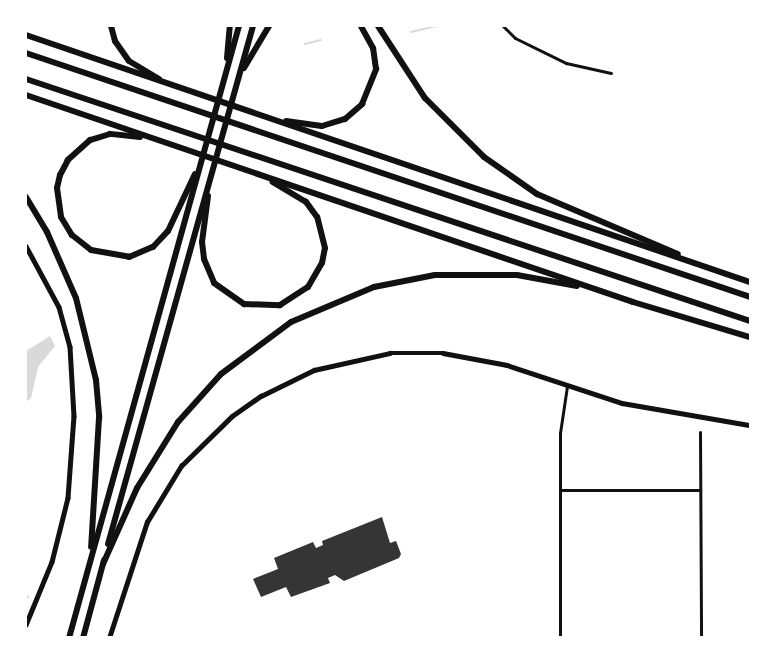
<!DOCTYPE html>
<style>
body{margin:0}
#map{position:relative;width:776px;height:663px;overflow:hidden;background:#fff;font-family:Roboto,sans-serif}
div>[style]{position:absolute}
.water>*{inset:0;background:#d9d9d9}
.stream>*{height:1.5px;margin:-0.75px;padding:0 0.75px;transform-origin:0.75px;border-radius:0.75px;background:#d9d9d9}
.building>*{inset:0;background:#353535}
.minor>*{height:3px;margin:-1.5px;padding:0 1.5px;transform-origin:1.5px;border-radius:1.5px;background:#111}
.tertiary>*{height:4.5px;margin:-2.25px;padding:0 2.25px;transform-origin:2.25px;border-radius:2.25px;background:#111}
.motorway>*{height:6px;margin:-3px;padding:0 3px;transform-origin:3px;border-radius:3px;background:#111}
span{translate:-50% -50%;white-space:nowrap;text-align:center;line-height:1.15;-webkit-text-stroke:5px #fff;paint-order:stroke}
.frame{position:absolute;inset:0;border:27px solid #fff;pointer-events:none}
</style>
<div id="map">
<div class="water">
<div style="clip-path:polygon(50px 336px,55px 346px,38px 367px,31px 398px,26px 402px,26px 351px)"></div>
</div>
<div class="stream">
<div style="left:411px;top:32px;width:27px;rotate:-13deg"></div>
<div style="left:305px;top:44px;width:16px;rotate:-14deg"></div>
<div style="left:26px;top:594px;width:4px;rotate:56deg"></div>
</div>
<div class="building">
<div style="clip-path:polygon(382px 517px,390px 543px,396px 541px,401px 554px,399px 558px,344px 581px,335px 575px,328px 578px,330px 583px,291px 597px,286px 587px,261px 597px,253px 579px,278px 569px,274px 558px,313px 542px,316px 548px,323px 545px,322px 541px)"></div>
</div>
<div class="minor">
<div style="left:503px;top:26px;width:17px;rotate:45deg"></div>
<div style="left:515px;top:38px;width:57px;rotate:26.1deg"></div>
<div style="left:566px;top:63px;width:46px;rotate:12.5deg"></div>
<div style="left:700px;top:432px;width:206px;rotate:89.7deg"></div>
<div style="left:561px;top:490px;width:139px"></div>
<div style="left:560px;top:638px;width:205px;rotate:-90deg"></div>
<div style="left:560px;top:433px;width:48px;rotate:-81.5deg"></div>
</div>
<div class="tertiary">
<div style="left:26px;top:246px;width:69px;rotate:61.6deg"></div>
<div style="left:59px;top:307px;width:41px;rotate:74.6deg"></div>
<div style="left:70px;top:347px;width:69px;rotate:86.7deg"></div>
<div style="left:74px;top:416px;width:82px;rotate:94.2deg"></div>
<div style="left:68px;top:498px;width:66px;rotate:104deg"></div>
<div style="left:52px;top:562px;width:68px;rotate:112.4deg"></div>
<div style="left:109px;top:638px;width:122px;rotate:-71.9deg"></div>
<div style="left:147px;top:522px;width:66px;rotate:-58.7deg"></div>
<div style="left:181px;top:466px;width:71px;rotate:-44.4deg"></div>
<div style="left:232px;top:416px;width:35px;rotate:-35deg"></div>
<div style="left:261px;top:396px;width:59px;rotate:-26.1deg"></div>
<div style="left:314px;top:370px;width:78px;rotate:-12.6deg"></div>
<div style="left:390px;top:353px;width:53px"></div>
<div style="left:443px;top:353px;width:65px;rotate:10.6deg"></div>
<div style="left:507px;top:365px;width:121px;rotate:18.3deg"></div>
<div style="left:622px;top:403px;width:130px;rotate:9.8deg"></div>
</div>
<div class="motorway">
<div style="left:111px;top:26px;width:16px;rotate:75deg"></div>
<div style="left:115px;top:41px;width:24px;rotate:55deg"></div>
<div style="left:129px;top:61px;width:35px;rotate:31deg"></div>
<div style="left:378px;top:26px;width:86px;rotate:56.9deg"></div>
<div style="left:425px;top:98px;width:83px;rotate:45deg"></div>
<div style="left:484px;top:157px;width:65px;rotate:34.9deg"></div>
<div style="left:537px;top:194px;width:153px;rotate:23.1deg"></div>
<div style="left:26px;top:35px;width:765px;rotate:18.84deg"></div>
<div style="left:26px;top:53px;width:764px;rotate:18.62deg"></div>
<div style="left:227px;top:58px;width:32px;rotate:-85deg"></div>
<div style="left:244px;top:68px;width:49px;rotate:-59.2deg"></div>
<div style="left:26px;top:79px;width:763px;rotate:18.48deg"></div>
<div style="left:26px;top:95px;width:641px;rotate:18.83deg"></div>
<div style="left:633px;top:302px;width:122px;rotate:16.7deg"></div>
<div style="left:286px;top:121px;width:36px;rotate:8deg"></div>
<div style="left:322px;top:126px;width:24px;rotate:-17deg"></div>
<div style="left:345px;top:119px;width:23px;rotate:-41deg"></div>
<div style="left:362px;top:104px;width:38px;rotate:-68deg"></div>
<div style="left:376px;top:69px;width:21px;rotate:-98deg"></div>
<div style="left:373px;top:48px;width:25px;rotate:-119deg"></div>
<div style="left:140px;top:137px;width:30px;rotate:-174deg"></div>
<div style="left:110px;top:134px;width:21px;rotate:163deg"></div>
<div style="left:90px;top:140px;width:30px;rotate:138deg"></div>
<div style="left:68px;top:160px;width:17px;rotate:118deg"></div>
<div style="left:60px;top:175px;width:13px;rotate:103deg"></div>
<div style="left:57px;top:188px;width:29px;rotate:82deg"></div>
<div style="left:61px;top:217px;width:21px;rotate:59deg"></div>
<div style="left:72px;top:235px;width:24px;rotate:38deg"></div>
<div style="left:91px;top:250px;width:39px;rotate:10deg"></div>
<div style="left:129px;top:257px;width:26px;rotate:-23deg"></div>
<div style="left:153px;top:247px;width:22px;rotate:-47deg"></div>
<div style="left:168px;top:231px;width:63px;rotate:-64.7deg"></div>
<div style="left:208px;top:196px;width:46px;rotate:97.4deg"></div>
<div style="left:202px;top:242px;width:17px;rotate:83deg"></div>
<div style="left:204px;top:259px;width:26px;rotate:67deg"></div>
<div style="left:214px;top:283px;width:37px;rotate:35deg"></div>
<div style="left:244px;top:304px;width:36px;rotate:2deg"></div>
<div style="left:280px;top:305px;width:33px;rotate:-33deg"></div>
<div style="left:308px;top:287px;width:28px;rotate:-60deg"></div>
<div style="left:322px;top:263px;width:15px;rotate:-79deg"></div>
<div style="left:325px;top:248px;width:32px;rotate:-104deg"></div>
<div style="left:317px;top:217px;width:19px;rotate:-126deg"></div>
<div style="left:306px;top:202px;width:39px;rotate:-149deg"></div>
<div style="left:26px;top:197px;width:41px;rotate:59deg"></div>
<div style="left:47px;top:232px;width:72px;rotate:66.3deg"></div>
<div style="left:76px;top:298px;width:84px;rotate:76.3deg"></div>
<div style="left:96px;top:380px;width:38px;rotate:85deg"></div>
<div style="left:99px;top:418px;width:129px;rotate:93.5deg"></div>
<div style="left:108px;top:544px;width:538px;rotate:-74.36deg"></div>
<div style="left:103px;top:564px;width:83px;rotate:-65.9deg"></div>
<div style="left:137px;top:488px;width:78px;rotate:-58.2deg"></div>
<div style="left:178px;top:422px;width:64px;rotate:-48.1deg"></div>
<div style="left:221px;top:374px;width:87px;rotate:-36.6deg"></div>
<div style="left:291px;top:322px;width:90px;rotate:-22.9deg"></div>
<div style="left:374px;top:287px;width:62px;rotate:-11.1deg"></div>
<div style="left:435px;top:275px;width:82px"></div>
<div style="left:517px;top:275px;width:61px;rotate:10.4deg"></div>
<div style="left:69px;top:638px;width:635px;rotate:-74.48deg"></div>
<div style="left:83px;top:638px;width:81px;rotate:-74.9deg"></div>
</div>
<div class="frame"></div>
</div>
